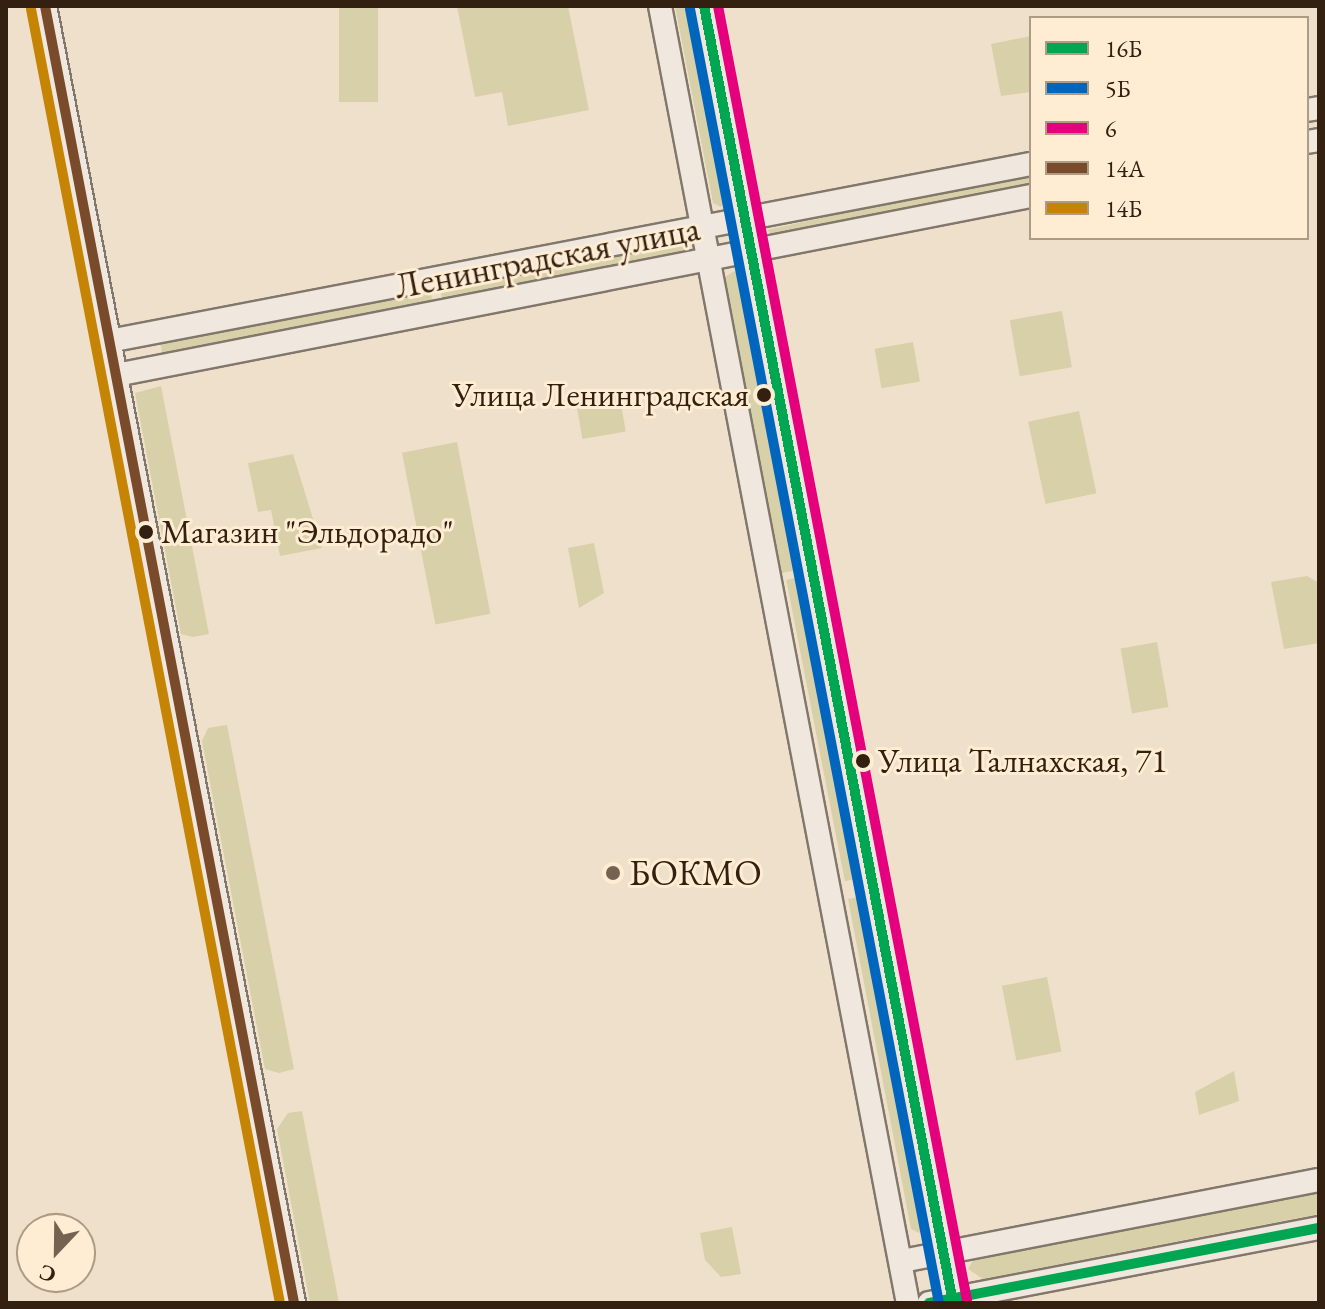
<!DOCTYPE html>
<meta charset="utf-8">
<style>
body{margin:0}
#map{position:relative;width:1325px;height:1309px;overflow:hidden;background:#efe0cb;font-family:"EB Garamond",serif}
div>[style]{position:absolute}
.green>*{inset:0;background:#d8d0a9;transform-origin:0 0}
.roads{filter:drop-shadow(2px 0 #82776b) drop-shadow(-2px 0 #82776b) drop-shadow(0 2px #82776b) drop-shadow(0 -2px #82776b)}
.secondary>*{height:22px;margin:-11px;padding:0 11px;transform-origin:11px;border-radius:11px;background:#f0e8de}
.bus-1>*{height:10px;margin:-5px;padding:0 5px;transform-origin:5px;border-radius:5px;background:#00a651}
.bus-2>*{height:10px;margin:-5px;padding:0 5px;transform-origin:5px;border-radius:5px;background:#0065bd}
.bus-3>*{height:10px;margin:-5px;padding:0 5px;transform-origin:5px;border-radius:5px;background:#e5007d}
.bus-4>*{height:10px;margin:-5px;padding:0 5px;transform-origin:5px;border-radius:5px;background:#7a4b2a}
.bus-5>*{height:10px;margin:-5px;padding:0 5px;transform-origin:5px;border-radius:5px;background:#c68404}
.dots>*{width:22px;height:22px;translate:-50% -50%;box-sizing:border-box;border:4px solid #feedd3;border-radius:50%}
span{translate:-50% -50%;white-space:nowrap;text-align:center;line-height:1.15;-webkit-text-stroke:6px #feedd3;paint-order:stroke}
.bus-label{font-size:34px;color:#332011}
.right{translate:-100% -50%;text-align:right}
.left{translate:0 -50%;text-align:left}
.street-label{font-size:36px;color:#332011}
.poi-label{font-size:36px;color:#332011}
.frame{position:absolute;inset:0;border:8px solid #332011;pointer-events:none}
.legend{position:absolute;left:1029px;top:16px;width:280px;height:224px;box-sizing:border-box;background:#feedd3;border:2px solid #ad9b85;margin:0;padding:10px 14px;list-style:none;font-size:24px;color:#332011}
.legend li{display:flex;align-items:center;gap:16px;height:40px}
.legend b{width:40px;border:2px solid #ad9b85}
.north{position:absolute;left:16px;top:1213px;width:80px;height:80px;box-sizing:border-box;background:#feedd3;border:2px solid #ad9b85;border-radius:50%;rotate:202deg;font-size:22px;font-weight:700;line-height:32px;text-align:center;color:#332011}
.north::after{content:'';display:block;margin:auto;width:28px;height:36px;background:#756352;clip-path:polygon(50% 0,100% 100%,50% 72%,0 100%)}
</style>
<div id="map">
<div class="green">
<div style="left:339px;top:6px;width:39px;height:96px"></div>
<div style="clip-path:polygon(457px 6px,568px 6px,589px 110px,508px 126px,502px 92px,475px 97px)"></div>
<div style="clip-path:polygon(675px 6px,691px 6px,728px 198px,721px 207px,713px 203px)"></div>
<div style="clip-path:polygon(1031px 36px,1031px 92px,1001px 96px,991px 44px)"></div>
<div style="clip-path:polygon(1031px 171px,1031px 188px,773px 237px,767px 230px)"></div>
<div style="clip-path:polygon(682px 241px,686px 254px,443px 304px,440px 287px)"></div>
<div style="clip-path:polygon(734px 271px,741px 278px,797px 570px,782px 573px,725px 277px)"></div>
<div style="left:430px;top:289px;width:16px;height:275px;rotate:79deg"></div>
<div style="left:1062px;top:311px;width:57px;height:53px;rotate:80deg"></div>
<div style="left:913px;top:342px;width:40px;height:39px;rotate:80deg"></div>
<div style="clip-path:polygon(161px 386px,209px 634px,193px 637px,181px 634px,135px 393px)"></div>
<div style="left:619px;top:393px;width:39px;height:44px;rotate:80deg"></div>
<div style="left:1079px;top:411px;width:84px;height:52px;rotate:78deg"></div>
<div style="left:457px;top:442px;width:175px;height:56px;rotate:79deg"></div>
<div style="clip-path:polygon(293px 454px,322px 548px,280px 556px,271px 510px,258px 512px,248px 463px)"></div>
<div style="clip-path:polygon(594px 543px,604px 593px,579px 608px,568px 548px)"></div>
<div style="clip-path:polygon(1307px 576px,1319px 583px,1319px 643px,1284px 649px,1271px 582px)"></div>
<div style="left:801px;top:577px;width:307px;height:15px;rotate:79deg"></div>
<div style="left:1157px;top:642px;width:66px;height:37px;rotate:80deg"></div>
<div style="clip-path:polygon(227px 725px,294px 1069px,279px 1073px,265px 1069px,202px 741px,208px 728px)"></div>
<div style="clip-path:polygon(863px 896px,926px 1224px,919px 1233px,911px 1229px,848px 899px)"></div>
<div style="left:1047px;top:977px;width:76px;height:46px;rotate:79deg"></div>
<div style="clip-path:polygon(1234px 1071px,1239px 1101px,1199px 1115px,1195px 1092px)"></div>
<div style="clip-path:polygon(302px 1111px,339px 1303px,310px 1303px,277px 1129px,288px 1113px)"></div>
<div style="clip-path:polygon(1319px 1191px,1319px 1214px,983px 1279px,968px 1269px,975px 1257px)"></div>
<div style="clip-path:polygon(732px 1227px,741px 1274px,721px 1277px,705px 1260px,700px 1233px)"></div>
</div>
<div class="roads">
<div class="secondary">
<div style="left:45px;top:6px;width:1321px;rotate:79.13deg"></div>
<div style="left:660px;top:6px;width:1320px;rotate:79.18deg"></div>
<div style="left:704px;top:6px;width:1321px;rotate:79.13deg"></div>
<div style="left:1307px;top:110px;width:12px;rotate:-9deg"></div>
<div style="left:1307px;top:142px;width:12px;rotate:-9deg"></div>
<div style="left:109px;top:341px;width:939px;rotate:-10.87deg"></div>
<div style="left:116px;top:375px;width:932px;rotate:-11.07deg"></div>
<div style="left:902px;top:1261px;width:425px;rotate:-11deg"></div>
<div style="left:929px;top:1303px;width:397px;rotate:-10.9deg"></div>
</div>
</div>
<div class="bus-1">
<div style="left:704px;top:6px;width:1321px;rotate:79.13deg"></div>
<div style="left:929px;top:1303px;width:397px;rotate:-10.9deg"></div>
</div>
<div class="bus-2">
<div style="left:690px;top:9px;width:1318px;rotate:79.11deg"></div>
</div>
<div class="bus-3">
<div style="left:718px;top:6px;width:1318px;rotate:79.11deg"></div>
</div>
<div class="bus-4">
<div style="left:45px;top:6px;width:1321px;rotate:79.13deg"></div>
</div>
<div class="bus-5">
<div style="left:31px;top:9px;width:1318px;rotate:79.11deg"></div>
</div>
<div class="dots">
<div style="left:764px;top:395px;background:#332011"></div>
<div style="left:146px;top:532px;background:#332011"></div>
<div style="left:863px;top:761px;background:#332011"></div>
<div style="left:613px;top:873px;background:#756352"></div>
</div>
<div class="bus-label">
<span class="right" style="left:749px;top:395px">Улица Ленинградская</span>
<span class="left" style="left:161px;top:532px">Магазин "Эльдорадо"</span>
<span class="left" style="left:878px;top:761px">Улица Талнахская, 71</span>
</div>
<div class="street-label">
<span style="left:547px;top:257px;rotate:-11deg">Ленинградская улица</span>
</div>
<div class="poi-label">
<span class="left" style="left:629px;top:873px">БОКМО</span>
</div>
<div class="frame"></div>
<ul class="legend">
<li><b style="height:10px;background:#00a651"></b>16Б</li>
<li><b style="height:10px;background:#0065bd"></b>5Б</li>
<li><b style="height:10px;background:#e5007d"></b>6</li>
<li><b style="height:10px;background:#7a4b2a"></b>14А</li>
<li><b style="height:10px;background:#c68404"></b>14Б</li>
</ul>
<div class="north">С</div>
</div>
